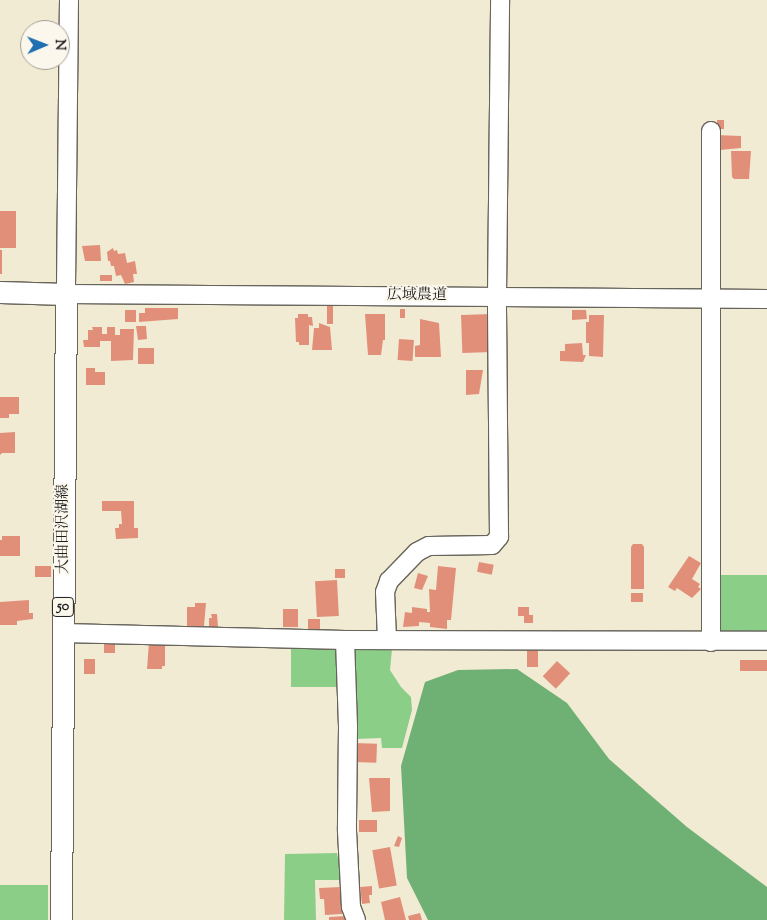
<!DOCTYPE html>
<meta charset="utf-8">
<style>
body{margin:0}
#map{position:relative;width:767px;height:920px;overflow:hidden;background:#f2ebd3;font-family:"Sorts Mill Goudy","Noto Serif JP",serif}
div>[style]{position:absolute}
.green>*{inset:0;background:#8ace87;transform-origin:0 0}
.forest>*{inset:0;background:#6fb174}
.building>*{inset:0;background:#e28f7a;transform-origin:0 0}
.roads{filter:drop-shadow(1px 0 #67645c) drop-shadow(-1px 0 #67645c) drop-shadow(0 1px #67645c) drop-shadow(0 -1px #67645c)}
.minor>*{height:18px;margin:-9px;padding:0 9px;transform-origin:9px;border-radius:9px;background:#fff}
.major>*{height:21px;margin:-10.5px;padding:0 10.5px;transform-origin:10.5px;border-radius:10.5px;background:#fff}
span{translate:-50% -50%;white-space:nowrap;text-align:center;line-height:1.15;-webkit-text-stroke:4px #fbf7ec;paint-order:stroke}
.shield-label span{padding:1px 4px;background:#fbf7ec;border:1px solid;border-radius:4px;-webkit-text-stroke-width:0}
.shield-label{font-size:14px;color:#1c1c1c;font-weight:700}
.street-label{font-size:15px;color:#1c1c1c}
.north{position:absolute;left:20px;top:20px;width:50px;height:50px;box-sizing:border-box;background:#fbf7ec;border:1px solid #a29f99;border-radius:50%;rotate:89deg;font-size:14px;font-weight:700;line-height:20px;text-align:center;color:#1c1c1c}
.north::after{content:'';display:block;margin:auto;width:18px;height:22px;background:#1f6fb2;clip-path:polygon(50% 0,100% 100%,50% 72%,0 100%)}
</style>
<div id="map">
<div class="green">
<div style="left:767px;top:575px;width:61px;height:52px;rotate:90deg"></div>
<div style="clip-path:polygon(352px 648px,392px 649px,390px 670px,401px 687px,411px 697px,412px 710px,402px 748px,382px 748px,381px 738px,355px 739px)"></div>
<div style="left:291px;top:649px;width:49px;height:38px"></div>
<div style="clip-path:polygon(337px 853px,342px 880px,315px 880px,316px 920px,284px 920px,285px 854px)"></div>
<div style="left:0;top:885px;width:48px;height:35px"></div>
</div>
<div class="forest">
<div style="clip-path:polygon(517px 669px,567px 703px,609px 759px,687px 827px,767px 887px,767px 920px,428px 920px,407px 878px,401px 766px,425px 682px,458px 670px)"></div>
</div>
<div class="building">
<div style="left:717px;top:120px;width:7px;height:9px"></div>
<div style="clip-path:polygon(716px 135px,741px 136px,741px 148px,720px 150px)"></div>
<div style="clip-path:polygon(731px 151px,751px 151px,749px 179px,734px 179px,732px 177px)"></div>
<div style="left:0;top:211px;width:16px;height:37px"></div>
<div style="clip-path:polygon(100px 245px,101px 261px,85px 261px,82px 246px)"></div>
<div style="clip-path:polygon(113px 248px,114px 251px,117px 250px,118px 254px,125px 253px,127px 263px,135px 261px,137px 274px,133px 274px,134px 282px,125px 284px,121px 275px,116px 276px,114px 266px,111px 266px,110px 261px,108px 261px,107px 252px)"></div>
<div style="left:0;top:250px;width:2px;height:24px"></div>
<div style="left:100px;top:275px;width:12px;height:6px"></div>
<div style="left:327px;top:306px;width:6px;height:18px"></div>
<div style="clip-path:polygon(145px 308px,178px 308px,178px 319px,139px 322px,139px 313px,145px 313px)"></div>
<div style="left:400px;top:309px;width:5px;height:9px"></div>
<div style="left:125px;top:310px;width:11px;height:12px"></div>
<div style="clip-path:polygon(572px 310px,586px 310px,587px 319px,572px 320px)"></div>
<div style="clip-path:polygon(298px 314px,308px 314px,308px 317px,312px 317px,313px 326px,309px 325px,309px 345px,299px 345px,299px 342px,296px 342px,295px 318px,298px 318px)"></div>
<div style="clip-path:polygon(365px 314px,385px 314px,385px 340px,383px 340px,381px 355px,368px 355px)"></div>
<div style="left:491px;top:314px;width:38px;height:30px;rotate:88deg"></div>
<div style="clip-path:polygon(589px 315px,604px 315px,603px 357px,589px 356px,589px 343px,586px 343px,586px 322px,589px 322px)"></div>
<div style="clip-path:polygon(420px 319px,439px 323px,441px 357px,415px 357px,415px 346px,420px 345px)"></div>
<div style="clip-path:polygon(319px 323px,330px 327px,332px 350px,312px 350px,314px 328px,319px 328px)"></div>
<div style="clip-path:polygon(136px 326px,146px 326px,147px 339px,138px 340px)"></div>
<div style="clip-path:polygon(92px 327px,102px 327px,102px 334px,107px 334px,107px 327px,115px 327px,115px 335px,120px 335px,120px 329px,134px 329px,133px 360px,111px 361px,111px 341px,100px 341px,100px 347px,84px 347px,83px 340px,88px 340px,88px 330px,93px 330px)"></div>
<div style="left:399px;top:339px;width:15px;height:21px;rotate:4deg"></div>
<div style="clip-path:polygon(582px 343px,583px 355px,586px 355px,583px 362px,560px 361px,560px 351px,565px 351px,565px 344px)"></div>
<div style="left:138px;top:348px;width:16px;height:16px"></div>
<div style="clip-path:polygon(86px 368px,95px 368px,95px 372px,105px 372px,105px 385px,86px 385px)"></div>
<div style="clip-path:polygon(466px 370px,483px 370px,479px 394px,466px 395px)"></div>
<div style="clip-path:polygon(0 397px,19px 397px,19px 414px,9px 414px,9px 418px,0 418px)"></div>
<div style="clip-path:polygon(15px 432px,15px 453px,2px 453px,0 455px,0 433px)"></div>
<div style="clip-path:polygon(102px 501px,134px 501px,134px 528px,138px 528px,138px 538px,116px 539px,115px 528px,119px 528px,119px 524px,122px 524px,121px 511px,102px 511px)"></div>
<div style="clip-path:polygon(2px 536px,20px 536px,20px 556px,0 556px,0 540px,2px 540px)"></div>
<div style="clip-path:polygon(633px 544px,642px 544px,644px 547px,644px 589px,631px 589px,631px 547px)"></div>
<div style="clip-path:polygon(689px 556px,701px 563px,692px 579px,700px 584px,698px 587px,701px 589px,692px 598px,677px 588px,675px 591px,668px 587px)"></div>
<div style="left:479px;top:562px;width:15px;height:10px;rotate:11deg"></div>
<div style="left:35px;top:566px;width:16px;height:11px"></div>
<div style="clip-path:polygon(438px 566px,456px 568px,451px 620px,447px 620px,447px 629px,430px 627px,430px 623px,419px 622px,419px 626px,403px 627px,405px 612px,412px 613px,412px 607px,427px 609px,427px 612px,430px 612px,429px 589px,436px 590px)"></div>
<div style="left:335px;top:569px;width:10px;height:9px"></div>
<div style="clip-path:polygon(418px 573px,428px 576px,422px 590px,414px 588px)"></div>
<div style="left:337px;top:580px;width:36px;height:22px;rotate:87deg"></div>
<div style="left:631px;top:593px;width:12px;height:9px"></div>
<div style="clip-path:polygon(29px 600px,29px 613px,33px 613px,33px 619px,17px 621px,17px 625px,0 625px,0 602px)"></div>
<div style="clip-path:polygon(195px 603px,206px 603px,204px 626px,199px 626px,199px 628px,187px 626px,187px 607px,195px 607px)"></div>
<div style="clip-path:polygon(518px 607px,529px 607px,529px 615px,533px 615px,533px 623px,524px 623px,524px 616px,518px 616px)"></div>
<div style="left:283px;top:609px;width:15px;height:18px"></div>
<div style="clip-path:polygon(211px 614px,217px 614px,218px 627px,209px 628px,209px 618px,212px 618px)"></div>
<div style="left:308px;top:619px;width:12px;height:11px"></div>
<div style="clip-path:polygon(149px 642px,165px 642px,165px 666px,162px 666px,162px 669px,147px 669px)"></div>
<div style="left:104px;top:644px;width:11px;height:9px"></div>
<div style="left:527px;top:645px;width:11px;height:22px"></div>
<div style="left:84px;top:659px;width:11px;height:15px"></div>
<div style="left:740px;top:660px;width:27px;height:11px"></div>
<div style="left:557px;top:661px;width:18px;height:21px;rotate:43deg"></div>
<div style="left:353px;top:743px;width:24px;height:19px;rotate:2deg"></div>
<div style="clip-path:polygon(369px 778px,390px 778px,390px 811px,372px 812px)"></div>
<div style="left:377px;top:820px;width:12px;height:18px;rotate:90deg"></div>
<div style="clip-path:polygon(398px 836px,402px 838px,399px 847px,394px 846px)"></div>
<div style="left:390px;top:847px;width:39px;height:18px;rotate:80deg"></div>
<div style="clip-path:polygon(372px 886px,372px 895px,369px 895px,370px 903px,362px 904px,360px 887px)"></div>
<div style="clip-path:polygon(341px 887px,342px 914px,325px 915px,324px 899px,320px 899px,319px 888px)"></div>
<div style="clip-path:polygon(400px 897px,406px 920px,385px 920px,381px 902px)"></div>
<div style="clip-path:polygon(420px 913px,422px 920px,409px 920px,408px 916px)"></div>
<div style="clip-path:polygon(346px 916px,346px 920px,329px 920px,329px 917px)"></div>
</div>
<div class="roads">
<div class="minor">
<div style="left:69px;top:0;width:294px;rotate:90.6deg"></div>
<div style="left:66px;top:294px;width:701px;rotate:0.41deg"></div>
<div style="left:63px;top:633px;width:282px;rotate:1.4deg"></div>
<div style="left:345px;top:640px;width:422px;rotate:0.1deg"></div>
<div style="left:387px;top:639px;width:47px;rotate:-92.4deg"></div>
<div style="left:385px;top:592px;width:12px;rotate:-70deg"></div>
<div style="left:389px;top:581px;width:40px;rotate:-46deg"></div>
<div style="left:417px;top:552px;width:13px;rotate:-27deg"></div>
<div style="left:429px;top:546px;width:63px;rotate:-0.9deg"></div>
<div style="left:492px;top:545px;width:11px;rotate:-49deg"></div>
<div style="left:499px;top:537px;width:241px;rotate:-90.5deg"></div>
<div style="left:497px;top:296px;width:296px;rotate:-89.4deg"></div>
<div style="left:345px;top:640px;width:87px;rotate:88deg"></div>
<div style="left:348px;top:727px;width:104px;rotate:90.6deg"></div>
<div style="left:347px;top:831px;width:76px;rotate:87deg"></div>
<div style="left:351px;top:907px;width:14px;rotate:69deg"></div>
<div style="left:711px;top:642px;width:511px;rotate:-90deg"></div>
</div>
<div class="major">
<div style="left:0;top:292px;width:66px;rotate:1.7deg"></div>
<div style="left:66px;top:294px;width:626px;rotate:90.46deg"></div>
</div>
</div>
<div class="shield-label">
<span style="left:63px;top:607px">50</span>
</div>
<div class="street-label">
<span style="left:417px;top:296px">広域農道</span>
<span style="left:64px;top:529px;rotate:-90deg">大曲田沢湖線</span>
</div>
<div class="north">N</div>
</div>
